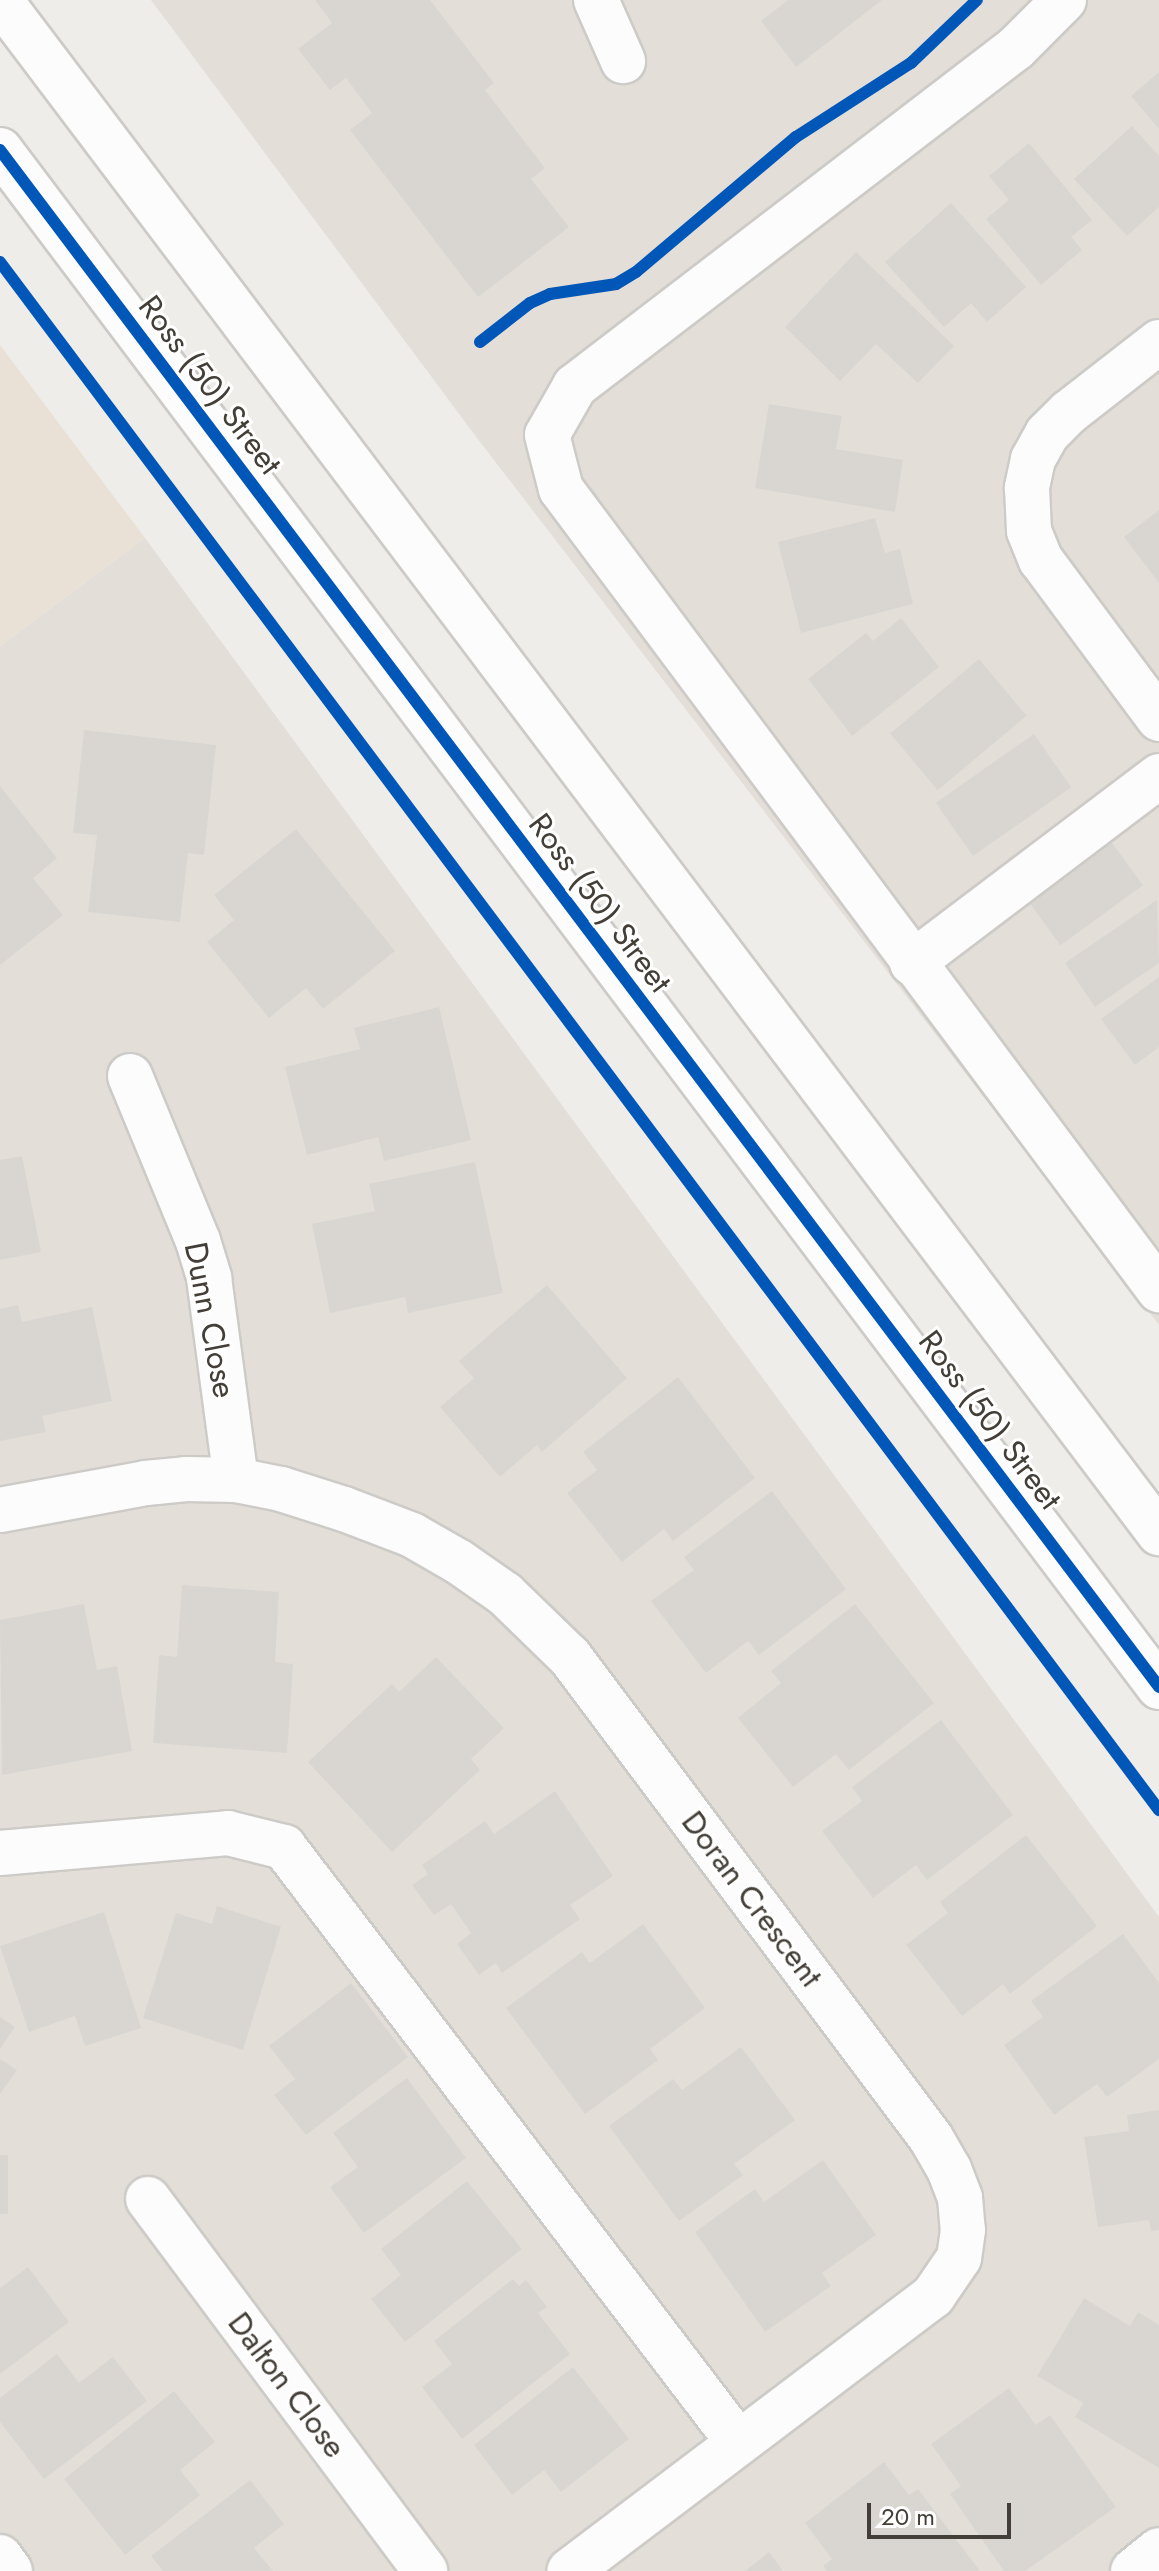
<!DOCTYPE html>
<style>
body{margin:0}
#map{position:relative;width:1159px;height:2571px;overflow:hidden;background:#efede9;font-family:Jost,sans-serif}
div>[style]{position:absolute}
.residential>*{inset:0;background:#e3ded8}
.commercial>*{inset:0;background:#e9e1d6}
.building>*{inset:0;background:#d9d6d2;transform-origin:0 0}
.roads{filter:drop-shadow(2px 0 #cdcbc7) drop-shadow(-2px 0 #cdcbc7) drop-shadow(0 2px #cdcbc7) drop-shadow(0 -2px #cdcbc7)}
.minor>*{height:44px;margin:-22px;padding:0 22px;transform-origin:22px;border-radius:22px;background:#fdfcfc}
.cycleway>*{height:12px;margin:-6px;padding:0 6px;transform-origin:6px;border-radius:6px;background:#0057b8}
span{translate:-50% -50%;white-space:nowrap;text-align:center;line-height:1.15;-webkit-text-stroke:6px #fff;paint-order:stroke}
.street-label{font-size:32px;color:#433e37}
.scale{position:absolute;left:867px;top:2503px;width:144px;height:36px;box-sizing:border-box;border:4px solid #433e37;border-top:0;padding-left:10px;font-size:24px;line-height:28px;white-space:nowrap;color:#433e37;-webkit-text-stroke:6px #fff;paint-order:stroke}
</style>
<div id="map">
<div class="residential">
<div style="clip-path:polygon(151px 0,1159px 0,1159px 1325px,477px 438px)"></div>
<div style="clip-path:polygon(145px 538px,1159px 1917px,1159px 2571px,0 2571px,0 646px)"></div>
</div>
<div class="commercial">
<div style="clip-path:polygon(0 345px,145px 538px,0 646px)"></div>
</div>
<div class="building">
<div style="clip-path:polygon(315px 0,430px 0,494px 83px,485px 90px,545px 168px,531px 179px,569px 227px,478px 297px,350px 130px,372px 113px,346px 78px,330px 90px,298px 49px,332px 23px)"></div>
<div style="clip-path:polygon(788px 0,882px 0,796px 67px,761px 21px)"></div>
<div style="clip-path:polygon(1159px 72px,1159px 129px,1131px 96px)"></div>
<div style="clip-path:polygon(1132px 126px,1159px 156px,1159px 207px,1127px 236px,1074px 179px)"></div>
<div style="clip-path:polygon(1029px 143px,1092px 220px,1071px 237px,1082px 250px,1041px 285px,986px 219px,1009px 200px,989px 176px)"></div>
<div style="clip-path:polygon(951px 203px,1026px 287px,987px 322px,971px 303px,944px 327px,885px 262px)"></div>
<div style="clip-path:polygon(856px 252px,954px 346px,918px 383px,876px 344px,840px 381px,785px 327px)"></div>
<div style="clip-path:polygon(769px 404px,842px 416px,836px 449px,903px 460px,895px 512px,755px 488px)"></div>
<div style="clip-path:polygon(1159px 510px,1159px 583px,1124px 537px)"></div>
<div style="clip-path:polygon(875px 518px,885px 553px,900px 549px,913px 604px,801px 633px,778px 542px)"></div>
<div style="clip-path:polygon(901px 618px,939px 667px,852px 736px,808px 679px,866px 633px,873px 641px)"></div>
<div style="left:979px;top:659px;width:74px;height:116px;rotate:50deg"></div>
<div style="clip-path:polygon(84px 730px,216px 745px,204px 855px,188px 853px,180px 922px,88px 912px,97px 835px,73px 833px)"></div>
<div style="left:1034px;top:734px;width:65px;height:120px;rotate:55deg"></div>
<div style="clip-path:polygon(0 786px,57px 858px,33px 878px,63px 915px,0 965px)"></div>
<div style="clip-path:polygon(296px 829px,395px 951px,323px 1009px,306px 988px,269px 1018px,207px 942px,234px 920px,214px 895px)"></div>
<div style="left:1110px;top:840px;width:56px;height:102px;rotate:54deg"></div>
<div style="clip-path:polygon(1157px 900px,1159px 963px,1095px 1007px,1065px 963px)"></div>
<div style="clip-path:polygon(1159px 977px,1159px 1047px,1135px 1065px,1101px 1019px)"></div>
<div style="clip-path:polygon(439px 1007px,471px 1140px,384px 1161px,378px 1137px,307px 1155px,285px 1067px,360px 1049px,354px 1028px)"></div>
<div style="clip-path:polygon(22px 1156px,41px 1252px,0 1260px,0 1160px)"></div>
<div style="clip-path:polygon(475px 1162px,503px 1293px,408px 1313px,405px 1297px,330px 1313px,312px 1224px,375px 1211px,369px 1184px)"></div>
<div style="clip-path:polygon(547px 1285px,627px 1378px,542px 1452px,537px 1445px,500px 1477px,440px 1407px,474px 1378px,459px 1361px)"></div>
<div style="clip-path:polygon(18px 1305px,22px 1322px,92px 1307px,112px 1401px,42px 1416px,46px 1432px,0 1441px,0 1309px)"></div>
<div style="clip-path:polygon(678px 1377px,755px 1478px,673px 1541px,664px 1529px,622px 1562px,567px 1493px,597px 1470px,583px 1452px)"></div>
<div style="clip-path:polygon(772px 1491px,846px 1589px,759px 1655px,748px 1641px,706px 1673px,651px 1601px,694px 1570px,684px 1557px)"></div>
<div style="clip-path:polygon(182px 1585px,279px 1592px,275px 1662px,293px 1664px,287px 1753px,153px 1743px,159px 1655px,177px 1657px)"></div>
<div style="clip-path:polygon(84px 1604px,97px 1670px,117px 1666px,132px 1751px,2px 1775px,0 1620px)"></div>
<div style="clip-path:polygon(855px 1604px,934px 1703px,849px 1770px,836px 1754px,793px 1787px,738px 1718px,781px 1683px,771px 1671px)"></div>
<div style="clip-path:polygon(436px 1657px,504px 1728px,471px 1759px,480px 1770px,392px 1852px,308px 1762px,392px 1684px,399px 1692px)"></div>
<div style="clip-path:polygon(941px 1720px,1013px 1815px,927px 1880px,916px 1865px,873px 1898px,822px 1831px,862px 1801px,852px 1787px)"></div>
<div style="clip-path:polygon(555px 1791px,613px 1876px,570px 1905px,580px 1919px,502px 1973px,496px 1963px,479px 1975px,457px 1944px,471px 1933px,451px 1904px,434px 1915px,412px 1885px,428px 1874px,422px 1865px,485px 1821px,494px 1834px)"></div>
<div style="clip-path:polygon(1026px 1835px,1097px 1926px,1010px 1994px,1003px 1984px,962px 2016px,906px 1945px,948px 1913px,940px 1902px)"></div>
<div style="clip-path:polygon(217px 1906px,281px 1927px,243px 2050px,143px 2018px,176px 1913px,212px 1924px)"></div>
<div style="clip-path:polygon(104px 1912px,141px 2028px,85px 2046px,75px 2016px,29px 2032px,0 1946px)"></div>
<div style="clip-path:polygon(643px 1924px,705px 2008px,650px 2049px,658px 2060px,585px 2114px,506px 2008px,582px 1952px,590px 1963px)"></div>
<div style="clip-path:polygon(1123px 1934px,1159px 1983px,1159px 2059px,1107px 2097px,1097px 2084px,1054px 2115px,1004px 2045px,1043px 2017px,1031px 2001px)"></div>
<div style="clip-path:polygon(351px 1983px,408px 2057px,306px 2135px,274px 2095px,295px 2079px,269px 2046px)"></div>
<div style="clip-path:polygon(0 2017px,15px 2027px,0 2049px)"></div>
<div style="clip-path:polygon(741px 2047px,795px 2120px,734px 2164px,743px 2175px,679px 2221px,609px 2126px,673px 2079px,682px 2090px)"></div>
<div style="clip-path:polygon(0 2059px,17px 2070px,0 2094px)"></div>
<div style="clip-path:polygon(407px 2078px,466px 2158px,364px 2233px,330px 2187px,358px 2167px,333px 2133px)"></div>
<div style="clip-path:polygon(1159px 2110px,1159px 2230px,1151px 2231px,1149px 2220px,1098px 2227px,1084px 2137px,1129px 2131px,1127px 2115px)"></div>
<div style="left:0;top:2155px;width:8px;height:59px"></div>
<div style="clip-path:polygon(823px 2160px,876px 2235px,822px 2273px,831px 2286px,765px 2332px,695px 2232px,755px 2189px,764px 2202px)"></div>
<div style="clip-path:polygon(467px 2181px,522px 2249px,405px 2342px,371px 2299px,401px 2275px,381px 2249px)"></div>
<div style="clip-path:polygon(28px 2267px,69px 2322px,0 2374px,0 2288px)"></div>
<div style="clip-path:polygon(513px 2279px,519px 2286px,526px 2280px,547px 2307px,538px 2313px,570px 2354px,462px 2439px,422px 2387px,452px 2364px,434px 2341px)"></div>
<div style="clip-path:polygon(1084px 2298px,1130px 2326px,1138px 2312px,1159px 2325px,1159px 2468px,1075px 2417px,1083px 2403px,1037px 2376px)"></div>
<div style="clip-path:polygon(57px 2354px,79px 2383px,113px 2357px,147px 2401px,44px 2479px,0 2422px,0 2398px)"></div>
<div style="clip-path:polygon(573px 2367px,629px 2439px,561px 2492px,544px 2470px,512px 2495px,474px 2445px)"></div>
<div style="clip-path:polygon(1009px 2388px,1036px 2425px,1050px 2415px,1116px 2507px,1025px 2571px,1004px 2571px,950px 2494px,961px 2486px,931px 2444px)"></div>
<div style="clip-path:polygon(174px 2391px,215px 2442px,180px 2470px,200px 2495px,125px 2555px,64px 2479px)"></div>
<div style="clip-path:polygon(884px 2462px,909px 2495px,918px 2489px,980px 2571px,827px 2571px,823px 2566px,832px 2559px,805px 2523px)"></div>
<div style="clip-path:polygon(250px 2480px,284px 2524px,254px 2548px,273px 2571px,163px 2571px,151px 2556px)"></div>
<div style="clip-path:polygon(769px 2552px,783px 2571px,745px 2571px)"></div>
</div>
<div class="roads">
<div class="minor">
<div style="left:0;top:0;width:1922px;rotate:52.91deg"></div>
<div style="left:596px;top:0;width:67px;rotate:66.1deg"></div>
<div style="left:1064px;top:0;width:68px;rotate:135deg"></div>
<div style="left:1016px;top:48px;width:556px;rotate:142.53deg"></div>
<div style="left:575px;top:386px;width:56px;rotate:119.7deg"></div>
<div style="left:547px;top:435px;width:56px;rotate:75.5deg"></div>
<div style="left:561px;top:489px;width:1000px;rotate:53.26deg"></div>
<div style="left:0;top:150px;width:1925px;rotate:52.98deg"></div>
<div style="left:1159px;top:342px;width:114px;rotate:142.1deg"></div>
<div style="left:1069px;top:412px;width:31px;rotate:135deg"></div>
<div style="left:1047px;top:434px;width:29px;rotate:119deg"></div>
<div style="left:1033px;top:459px;width:30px;rotate:102deg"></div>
<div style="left:1027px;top:488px;width:43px;rotate:87.3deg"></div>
<div style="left:1029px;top:531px;width:31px;rotate:68deg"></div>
<div style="left:1041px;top:560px;width:198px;rotate:53.4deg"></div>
<div style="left:912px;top:963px;width:310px;rotate:-37.1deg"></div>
<div style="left:130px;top:1076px;width:178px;rotate:67.6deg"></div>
<div style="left:198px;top:1241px;width:39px;rotate:73deg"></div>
<div style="left:209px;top:1278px;width:204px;rotate:82.4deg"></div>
<div style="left:0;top:1510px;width:148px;rotate:-10.5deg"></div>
<div style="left:146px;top:1483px;width:40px;rotate:-5.7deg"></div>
<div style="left:186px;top:1479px;width:50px;rotate:1.1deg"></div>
<div style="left:236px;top:1480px;width:46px;rotate:11.3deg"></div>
<div style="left:281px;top:1489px;width:66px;rotate:17.6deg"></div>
<div style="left:344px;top:1509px;width:73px;rotate:20.9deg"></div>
<div style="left:412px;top:1535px;width:54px;rotate:29.9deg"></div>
<div style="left:459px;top:1562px;width:56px;rotate:34.8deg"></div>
<div style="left:505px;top:1594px;width:91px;rotate:44.1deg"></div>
<div style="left:570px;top:1657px;width:601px;rotate:53.11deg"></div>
<div style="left:931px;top:2138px;width:36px;rotate:60deg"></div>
<div style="left:949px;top:2169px;width:31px;rotate:69deg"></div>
<div style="left:960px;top:2198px;width:32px;rotate:85deg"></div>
<div style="left:963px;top:2230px;width:28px;rotate:98deg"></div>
<div style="left:959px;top:2258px;width:46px;rotate:124.4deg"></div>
<div style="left:933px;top:2296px;width:456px;rotate:142.9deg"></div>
<div style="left:0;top:1853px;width:229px;rotate:-5deg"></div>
<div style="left:228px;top:1833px;width:58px;rotate:14deg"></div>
<div style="left:284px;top:1847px;width:748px;rotate:52.66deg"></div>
<div style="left:148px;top:2199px;width:464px;rotate:53.3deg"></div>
<div style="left:0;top:2557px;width:17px;rotate:54deg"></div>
<div style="left:1133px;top:2571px;width:33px;rotate:-39deg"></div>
</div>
</div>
<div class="cycleway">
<div style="left:0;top:150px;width:1925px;rotate:52.98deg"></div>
<div style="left:0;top:262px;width:1934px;rotate:53.18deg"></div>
<div style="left:480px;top:342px;width:63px;rotate:-38deg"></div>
<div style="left:530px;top:303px;width:22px;rotate:-24deg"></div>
<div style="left:550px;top:294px;width:67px;rotate:-8.6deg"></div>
<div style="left:616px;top:284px;width:23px;rotate:-31deg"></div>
<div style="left:636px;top:272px;width:209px;rotate:-40.2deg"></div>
<div style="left:796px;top:137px;width:137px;rotate:-32.8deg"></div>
<div style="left:911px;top:63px;width:91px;rotate:-43.7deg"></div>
</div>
<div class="street-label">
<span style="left:210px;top:385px;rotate:53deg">Ross (50) Street</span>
<span style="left:600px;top:903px;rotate:53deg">Ross (50) Street</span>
<span style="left:210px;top:1320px;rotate:79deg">Dunn Close</span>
<span style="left:990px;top:1420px;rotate:53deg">Ross (50) Street</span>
<span style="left:752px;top:1899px;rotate:53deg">Doran Crescent</span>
<span style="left:287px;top:2385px;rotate:53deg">Dalton Close</span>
</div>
<div class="scale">20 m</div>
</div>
